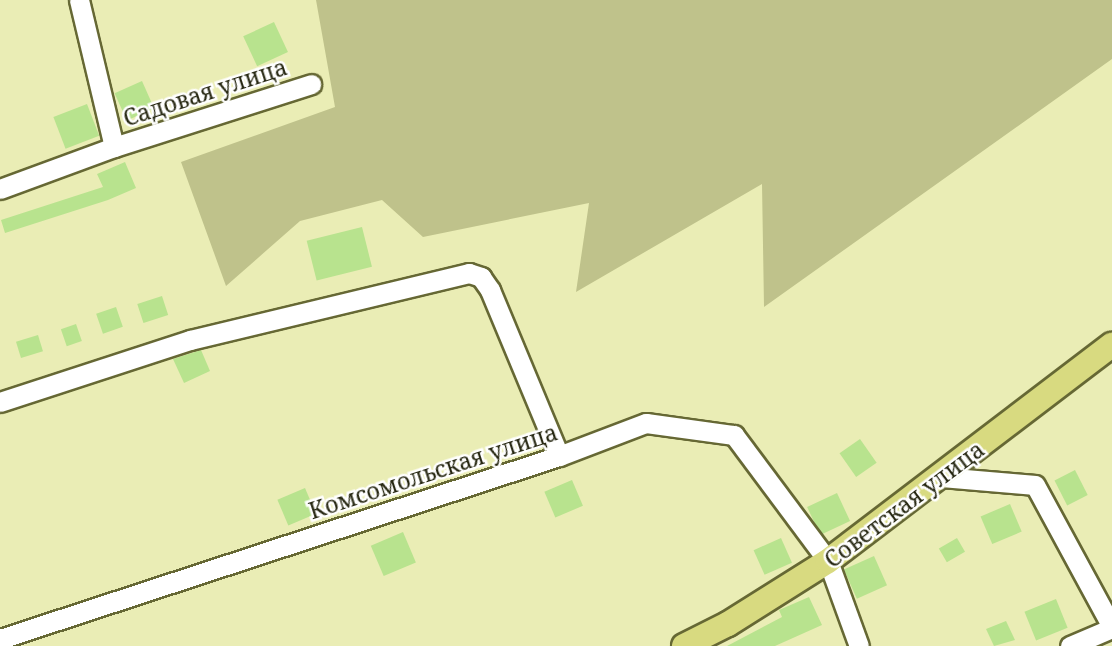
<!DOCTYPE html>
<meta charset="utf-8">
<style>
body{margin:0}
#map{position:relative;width:1112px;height:646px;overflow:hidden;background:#eaedb5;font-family:"Noto Serif",serif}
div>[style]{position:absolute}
.green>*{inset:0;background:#bfc28b}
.building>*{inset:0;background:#b8e38e;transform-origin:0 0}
.roads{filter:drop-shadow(2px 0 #666834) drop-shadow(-2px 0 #666834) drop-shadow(0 2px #666834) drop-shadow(0 -2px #666834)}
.minor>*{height:19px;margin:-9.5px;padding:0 9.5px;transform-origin:9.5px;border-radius:9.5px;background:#fff}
.major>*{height:24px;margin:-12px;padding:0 12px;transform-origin:12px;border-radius:12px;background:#d8da80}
span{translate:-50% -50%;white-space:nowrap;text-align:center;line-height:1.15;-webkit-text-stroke:5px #fff;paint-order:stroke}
.street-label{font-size:23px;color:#262711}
</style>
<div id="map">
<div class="green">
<div style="clip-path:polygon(316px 0,1112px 0,1112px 59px,764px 307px,762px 184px,576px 292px,589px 203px,423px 237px,382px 200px,300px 221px,226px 286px,181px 162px,335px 107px)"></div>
</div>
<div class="building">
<div style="left:274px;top:22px;width:33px;height:34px;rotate:65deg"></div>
<div style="left:142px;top:81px;width:30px;height:30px;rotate:66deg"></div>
<div style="left:87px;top:104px;width:34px;height:36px;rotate:69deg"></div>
<div style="clip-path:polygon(125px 162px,136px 188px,108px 200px,5px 233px,1px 220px,103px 187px,97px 174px)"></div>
<div style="left:362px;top:227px;width:41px;height:57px;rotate:76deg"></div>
<div style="left:162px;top:296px;width:20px;height:26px;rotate:72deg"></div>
<div style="left:116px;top:307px;width:21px;height:21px;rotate:71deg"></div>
<div style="left:76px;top:324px;width:18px;height:16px;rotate:71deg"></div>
<div style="left:38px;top:335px;width:17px;height:23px;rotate:73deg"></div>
<div style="clip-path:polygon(201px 350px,210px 371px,184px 383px,173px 359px)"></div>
<div style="left:860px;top:439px;width:29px;height:25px;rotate:55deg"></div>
<div style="left:1075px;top:470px;width:28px;height:23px;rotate:63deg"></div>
<div style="left:572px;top:480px;width:28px;height:30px;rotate:67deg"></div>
<div style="left:305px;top:488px;width:28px;height:30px;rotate:67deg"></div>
<div style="left:837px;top:493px;width:31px;height:33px;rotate:65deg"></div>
<div style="left:1010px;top:504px;width:30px;height:32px;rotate:67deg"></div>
<div style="left:403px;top:532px;width:33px;height:35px;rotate:67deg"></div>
<div style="left:781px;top:538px;width:27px;height:30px;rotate:66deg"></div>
<div style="left:957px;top:538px;width:16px;height:21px;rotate:60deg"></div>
<div style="left:874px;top:556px;width:32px;height:33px;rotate:66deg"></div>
<div style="clip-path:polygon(809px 597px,822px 625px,775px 646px,727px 646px,782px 617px,779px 610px)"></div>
<div style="left:1056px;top:599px;width:31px;height:34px;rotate:68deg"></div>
<div style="clip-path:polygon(1006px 621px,1015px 640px,994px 646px,986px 629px)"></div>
</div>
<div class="roads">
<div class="minor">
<div style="left:79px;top:0;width:151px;rotate:76.6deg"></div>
<div style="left:0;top:189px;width:121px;rotate:-20.2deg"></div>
<div style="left:114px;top:147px;width:207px;rotate:-17.7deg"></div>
<div style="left:0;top:402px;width:200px;rotate:-18.1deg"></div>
<div style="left:190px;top:340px;width:287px;rotate:-13.5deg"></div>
<div style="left:469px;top:273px;width:13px;rotate:18deg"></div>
<div style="left:481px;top:277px;width:16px;rotate:55deg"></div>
<div style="left:490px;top:290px;width:180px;rotate:67.4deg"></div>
<div style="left:942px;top:477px;width:93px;rotate:4.9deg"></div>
<div style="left:1035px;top:485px;width:162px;rotate:61.5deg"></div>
<div style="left:0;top:639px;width:588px;rotate:-18.13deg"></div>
<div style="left:559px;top:456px;width:93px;rotate:-20.8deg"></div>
<div style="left:646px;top:423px;width:89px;rotate:7.8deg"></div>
<div style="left:734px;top:435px;width:157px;rotate:53.3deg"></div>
<div style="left:828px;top:561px;width:90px;rotate:70deg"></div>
<div style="left:1070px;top:646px;width:46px;rotate:-23.2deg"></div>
</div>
<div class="major">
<div style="left:684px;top:646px;width:49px;rotate:-26.6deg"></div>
<div style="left:728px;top:624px;width:118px;rotate:-32.2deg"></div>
<div style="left:828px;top:561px;width:357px;rotate:-37.3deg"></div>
</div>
</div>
<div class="street-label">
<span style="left:205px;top:92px;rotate:-18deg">Садовая улица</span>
<span style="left:433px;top:471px;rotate:-18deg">Комсомольская улица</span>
<span style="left:904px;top:504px;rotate:-37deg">Советская улица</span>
</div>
</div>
